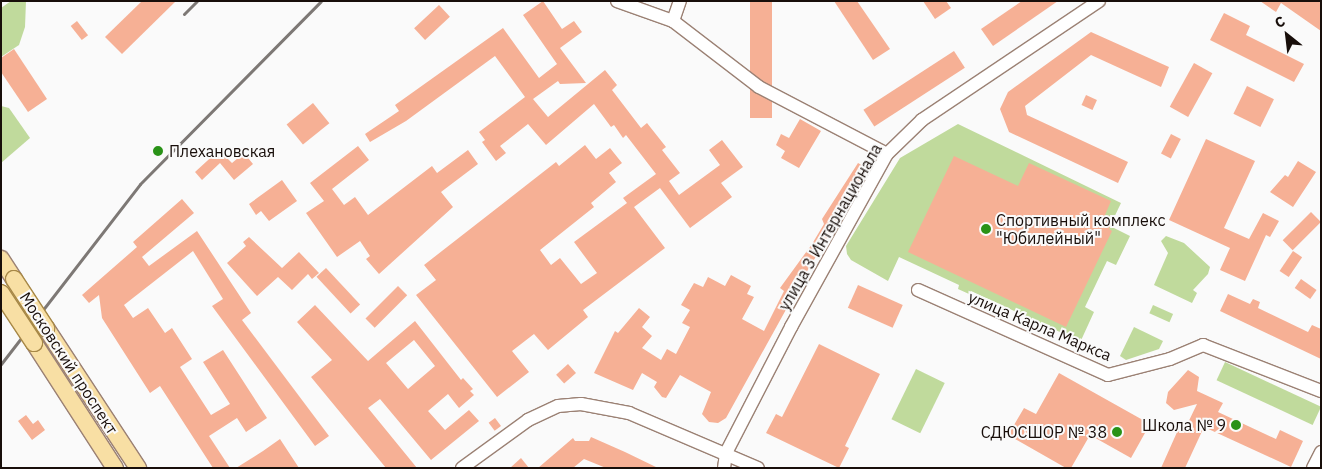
<!DOCTYPE html>
<meta charset="utf-8">
<style>
body{margin:0}
#map{position:relative;width:1322px;height:469px;overflow:hidden;background:#fafafa;font-family:"IBM Plex Sans",sans-serif}
div>[style]{position:absolute}
.green>*{inset:0;background:#c0da9c;transform-origin:0 0}
.building>*{inset:0;background:#f6b095;transform-origin:0 0}
.roads{filter:drop-shadow(1px 0 #9b8174) drop-shadow(-1px 0 #9b8174) drop-shadow(0 1px #9b8174) drop-shadow(0 -1px #9b8174)}
.minor>*{height:12px;margin:-6px;padding:0 6px;transform-origin:6px;border-radius:6px;background:#fff}
.major>*{height:16px;margin:-8px;padding:0 8px;transform-origin:8px;border-radius:8px;background:#f8dfa4}
.rail>*{height:3px;margin:-1.5px;padding:0 1.5px;transform-origin:1.5px;border-radius:1.5px;background:#7d7875}
.bridges{filter:drop-shadow(1px 0 #a78847) drop-shadow(-1px 0 #a78847) drop-shadow(0 1px #a78847) drop-shadow(0 -1px #a78847)}
.major-bridge>*{height:16px;margin:-8px;padding:0 8px;transform-origin:8px;border-radius:8px;background:#f8dfa4}
.dots>*{width:14px;height:14px;translate:-50% -50%;box-sizing:border-box;border:2px solid #fafafa;border-radius:50%}
span{translate:-50% -50%;white-space:nowrap;text-align:center;line-height:1.15;-webkit-text-stroke:4px #fafafa;paint-order:stroke}
.poi-label{font-size:16px;color:#180e0a}
.left{translate:0 -50%;text-align:left}
.right{translate:-100% -50%;text-align:right}
.street-label{font-size:16px;color:#180e0a}
.frame{position:absolute;inset:0;border:2px solid #180e0a;pointer-events:none}
.north{position:absolute;left:1262px;top:10px;width:50px;height:50px;-webkit-text-stroke:4px #fafafa;paint-order:stroke;rotate:331deg;font-size:14px;font-weight:700;line-height:20px;text-align:center;color:#180e0a}
.north::after{content:'';display:block;margin:auto;width:18px;height:22px;background:#180e0a;clip-path:polygon(50% 0,100% 100%,50% 72%,0 100%)}
</style>
<div id="map">
<div class="green">
<div style="clip-path:polygon(11px 1px,26px 1px,25px 27px,19px 45px,1px 57px,1px 8px)"></div>
<div style="clip-path:polygon(1px 106px,9px 108px,30px 138px,1px 163px)"></div>
<div style="clip-path:polygon(958px 124px,1121px 203px,1110px 226px,1130px 236px,1116px 265px,1107px 261px,1085px 307px,1094px 312px,1078px 347px,1059px 339px,1062px 333px,971px 291px,969px 294px,958px 289px,959px 285px,899px 257px,888px 281px,851px 260px,847px 254px,846px 246px,900px 158px)"></div>
<div style="clip-path:polygon(1166px 236px,1184px 243px,1210px 267px,1208px 274px,1193px 290px,1197px 293px,1192px 303px,1154px 285px,1168px 253px,1161px 241px)"></div>
<div style="left:1153px;top:305px;width:22px;height:9px;rotate:24deg"></div>
<div style="clip-path:polygon(1134px 327px,1163px 341px,1159px 349px,1126px 360px,1120px 356px)"></div>
<div style="left:1225px;top:362px;width:106px;height:20px;rotate:25deg"></div>
<div style="left:916px;top:369px;width:32px;height:56px;rotate:26deg"></div>
</div>
<div class="building">
<div style="clip-path:polygon(142px 1px,176px 1px,122px 54px,105px 37px)"></div>
<div style="clip-path:polygon(543px 1px,562px 29px,574px 21px,582px 32px,560px 48px,586px 83px,560px 84px,558px 81px,533px 99px,548px 117px,605px 70px,617px 85px,612px 90px,641px 128px,647px 123px,666px 147px,662px 150px,680px 173px,669px 181px,679px 195px,720px 165px,709px 150px,722px 140px,743px 167px,721px 183px,732px 197px,690px 228px,660px 188px,634px 207px,665px 248px,583px 310px,588px 317px,548px 350px,534px 334px,512px 351px,529px 372px,497px 397px,416px 295px,436px 280px,424px 265px,556px 162px,559px 166px,585px 145px,596px 159px,610px 148px,622px 163px,609px 173px,616px 182px,591px 203px,594px 207px,540px 250px,551px 265px,560px 258px,581px 284px,597px 273px,574px 242px,627px 203px,623px 198px,656px 174px,626px 135px,623px 138px,614px 125px,611px 127px,594px 104px,546px 145px,528px 124px,500px 146px,506px 153px,496px 161px,482px 142px,485px 140px,479px 132px,525px 97px,495px 56px,406px 121px,370px 142px,365px 134px,399px 111px,395px 105px,503px 28px,539px 78px,557px 64px,523px 15px)"></div>
<div style="left:750px;top:1px;width:22px;height:117px"></div>
<div style="clip-path:polygon(834px 1px,857px 1px,890px 49px,873px 60px)"></div>
<div style="clip-path:polygon(923px 1px,946px 1px,951px 8px,935px 19px)"></div>
<div style="clip-path:polygon(1022px 1px,1058px 1px,993px 46px,981px 29px)"></div>
<div style="clip-path:polygon(1260px 1px,1318px 1px,1321px 3px,1321px 31px,1281px 3px,1276px 12px)"></div>
<div style="left:439px;top:5px;width:16px;height:34px;rotate:47deg"></div>
<div style="clip-path:polygon(1224px 13px,1250px 26px,1246px 35px,1304px 64px,1294px 82px,1210px 40px)"></div>
<div style="left:77px;top:21px;width:18px;height:8px;rotate:52deg"></div>
<div style="clip-path:polygon(1091px 32px,1169px 67px,1161px 87px,1091px 55px,1025px 106px,1027px 115px,1128px 162px,1118px 183px,1009px 132px,1000px 109px,1008px 92px)"></div>
<div style="clip-path:polygon(14px 49px,47px 99px,28px 112px,1px 72px,1px 58px)"></div>
<div style="left:954px;top:51px;width:20px;height:108px;rotate:57deg"></div>
<div style="left:1194px;top:63px;width:21px;height:50px;rotate:29deg"></div>
<div style="left:1247px;top:86px;width:30px;height:31px;rotate:26deg"></div>
<div style="left:1086px;top:95px;width:12px;height:11px;rotate:24deg"></div>
<div style="left:313px;top:103px;width:26px;height:34px;rotate:51deg"></div>
<div style="clip-path:polygon(800px 119px,821px 131px,799px 168px,781px 158px,785px 151px,776px 145px,781px 134px,789px 138px)"></div>
<div style="left:1171px;top:134px;width:11px;height:22px;rotate:27deg"></div>
<div style="clip-path:polygon(1206px 139px,1255px 161px,1224px 228px,1249px 239px,1263px 213px,1279px 221px,1270px 237px,1266px 235px,1245px 281px,1220px 270px,1230px 248px,1169px 220px)"></div>
<div style="clip-path:polygon(358px 146px,369px 160px,332px 189px,344px 205px,355px 197px,368px 215px,432px 166px,437px 173px,468px 150px,478px 164px,441px 192px,453px 207px,379px 274px,366px 259px,370px 256px,360px 241px,337px 257px,306px 213px,324px 201px,310px 183px)"></div>
<div style="clip-path:polygon(219px 150px,232px 163px,244px 153px,253px 164px,234px 180px,220px 163px,202px 180px,195px 172px)"></div>
<div style="clip-path:polygon(954px 156px,1018px 186px,1029px 163px,1111px 201px,1105px 215px,1113px 219px,1109px 229px,1112px 231px,1066px 327px,908px 252px)"></div>
<div style="clip-path:polygon(1298px 161px,1316px 172px,1293px 207px,1270px 192px,1285px 175px,1288px 177px)"></div>
<div style="clip-path:polygon(858px 163px,869px 169px,809px 268px,726px 418px,718px 423px,709px 422px,702px 414px,711px 392px,680px 375px,666px 398px,662px 397px,654px 387px,657px 382px,642px 373px,633px 390px,594px 373px,615px 331px,618px 333px,639px 308px,650px 317px,642px 327px,652px 336px,642px 348px,661px 360px,667px 349px,676px 354px,690px 327px,682px 323px,690px 310px,681px 305px,694px 283px,703px 287px,708px 277px,725px 286px,731px 275px,751px 286px,747px 294px,754px 297px,742px 319px,764px 331px,784px 291px,780px 288px,812px 244px,824px 224px,822px 219px)"></div>
<div style="clip-path:polygon(282px 180px,297px 201px,269px 221px,261px 211px,256px 215px,249px 204px)"></div>
<div style="clip-path:polygon(182px 199px,194px 213px,142px 257px,149px 266px,197px 231px,251px 313px,242px 320px,329px 436px,315px 446px,212px 306px,223px 299px,193px 251px,124px 305px,133px 318px,148px 308px,165px 333px,172px 328px,192px 359px,180px 367px,211px 415px,230px 404px,203px 362px,223px 350px,267px 418px,246px 432px,237px 418px,209px 436px,230px 468px,213px 468px,160px 386px,150px 393px,102px 318px,99px 295px,89px 303px,82px 295px,137px 247px,133px 242px)"></div>
<div style="left:1311px;top:212px;width:14px;height:40px;rotate:45deg"></div>
<div style="clip-path:polygon(249px 237px,282px 268px,299px 252px,319px 273px,312px 279px,308px 274px,292px 290px,278px 277px,257px 296px,227px 263px,246px 246px,243px 242px)"></div>
<div style="left:1293px;top:251px;width:11px;height:24px;rotate:34deg"></div>
<div style="left:326px;top:268px;width:50px;height:13px;rotate:47deg"></div>
<div style="left:1301px;top:279px;width:19px;height:11px;rotate:35deg"></div>
<div style="left:858px;top:285px;width:49px;height:25px;rotate:24deg"></div>
<div style="left:398px;top:286px;width:13px;height:46px;rotate:45deg"></div>
<div style="clip-path:polygon(1228px 294px,1250px 304px,1253px 299px,1260px 302px,1258px 308px,1308px 332px,1312px 325px,1321px 329px,1321px 359px,1220px 311px)"></div>
<div style="clip-path:polygon(evenodd,315px 305px,368px 361px,415px 321px,461px 380px,463px 378px,473px 389px,470px 391px,474px 395px,459px 408px,448px 394px,428px 411px,445px 430px,469px 410px,479px 421px,431px 460px,380px 399px,368px 408px,417px 468px,386px 468px,311px 377px,332px 360px,297px 322px,315px 305px,414px 340px,435px 366px,408px 389px,386px 363px,414px 340px)"></div>
<div style="clip-path:polygon(819px 344px,880px 374px,845px 446px,849px 448px,839px 468px,766px 433px,776px 414px,782px 417px)"></div>
<div style="left:568px;top:364px;width:12px;height:16px;rotate:48deg"></div>
<div style="clip-path:polygon(1188px 370px,1199px 377px,1197px 391px,1223px 403px,1218px 412px,1276px 439px,1280px 430px,1303px 441px,1291px 467px,1204px 427px,1185px 468px,1161px 468px,1178px 430px,1183px 433px,1197px 404px,1174px 410px,1166px 403px,1168px 392px)"></div>
<div style="clip-path:polygon(1059px 373px,1150px 424px,1131px 458px,1090px 435px,1071px 468px,1066px 468px,1008px 435px,1024px 408px,1036px 414px)"></div>
<div style="clip-path:polygon(26px 415px,33px 424px,38px 420px,45px 430px,32px 440px,18px 421px)"></div>
<div style="left:495px;top:418px;width:10px;height:8px;rotate:53deg"></div>
<div style="clip-path:polygon(591px 437px,625px 452px,658px 468px,606px 468px,584px 459px,573px 468px,538px 468px,573px 438px,575px 441px,589px 441px)"></div>
<div style="clip-path:polygon(280px 439px,299px 468px,236px 468px,263px 451px)"></div>
<div style="clip-path:polygon(521px 458px,529px 468px,510px 468px)"></div>
</div>
<div class="roads">
<div class="minor">
<div style="left:617px;top:1px;width:59px;rotate:19.7deg"></div>
<div style="left:673px;top:21px;width:108px;rotate:37.5deg"></div>
<div style="left:759px;top:87px;width:144px;rotate:27.6deg"></div>
<div style="left:673px;top:21px;width:21px;rotate:-71deg"></div>
<div style="left:918px;top:290px;width:208px;rotate:24.1deg"></div>
<div style="left:1108px;top:375px;width:64px;rotate:-14.5deg"></div>
<div style="left:1170px;top:359px;width:36px;rotate:-23deg"></div>
<div style="left:1203px;top:345px;width:127px;rotate:21.3deg"></div>
<div style="left:462px;top:468px;width:82px;rotate:-36deg"></div>
<div style="left:528px;top:420px;width:33px;rotate:-25deg"></div>
<div style="left:558px;top:406px;width:23px;rotate:-5deg"></div>
<div style="left:581px;top:404px;width:49px;rotate:10.6deg"></div>
<div style="left:629px;top:413px;width:140px;rotate:23.1deg"></div>
<div style="left:724px;top:468px;width:15px;rotate:-82deg"></div>
<div style="left:726px;top:453px;width:142px;rotate:-62.7deg"></div>
<div style="left:791px;top:327px;width:198px;rotate:-61deg"></div>
<div style="left:887px;top:154px;width:49px;rotate:-44.2deg"></div>
<div style="left:922px;top:120px;width:213px;rotate:-33.9deg"></div>
<div style="left:1313px;top:468px;width:18px;rotate:-63deg"></div>
</div>
<div class="major">
<div style="left:1px;top:259px;width:24px;rotate:57deg"></div>
<div style="left:46px;top:328px;width:168px;rotate:56.7deg"></div>
<div style="left:34px;top:343px;width:149px;rotate:57.1deg"></div>
</div>
</div>
<div class="rail">
<div style="left:184px;top:14px;width:18px;rotate:-45deg"></div>
<div style="left:1px;top:364px;width:227px;rotate:-52.3deg"></div>
<div style="left:140px;top:184px;width:257px;rotate:-45.3deg"></div>
</div>
<div class="bridges">
<div class="major-bridge">
<div style="left:14px;top:279px;width:59px;rotate:56.9deg"></div>
<div style="left:1px;top:293px;width:60px;rotate:56.6deg"></div>
</div>
</div>
<div class="dots">
<div style="left:158px;top:151px;background:#299217"></div>
<div style="left:986px;top:229px;background:#299217"></div>
<div style="left:1236px;top:425px;background:#299217"></div>
<div style="left:1117px;top:432px;background:#299217"></div>
</div>
<div class="poi-label">
<span class="left" style="left:169px;top:151px">Плехановская</span>
<span class="left" style="left:996px;top:229px">Спортивный комплекс<br>"Юбилейный"</span>
<span class="right" style="left:1226px;top:425px">Школа № 9</span>
<span class="right" style="left:1107px;top:432px">СДЮСШОР № 38</span>
</div>
<div class="street-label">
<span style="left:830px;top:227px;rotate:-60deg">улица 3 Интернационала</span>
<span style="left:1040px;top:326px;rotate:23deg">улица Карла Маркса</span>
<span style="left:69px;top:363px;rotate:57deg">Московский проспект</span>
</div>
<div class="frame"></div>
<div class="north">С</div>
</div>
